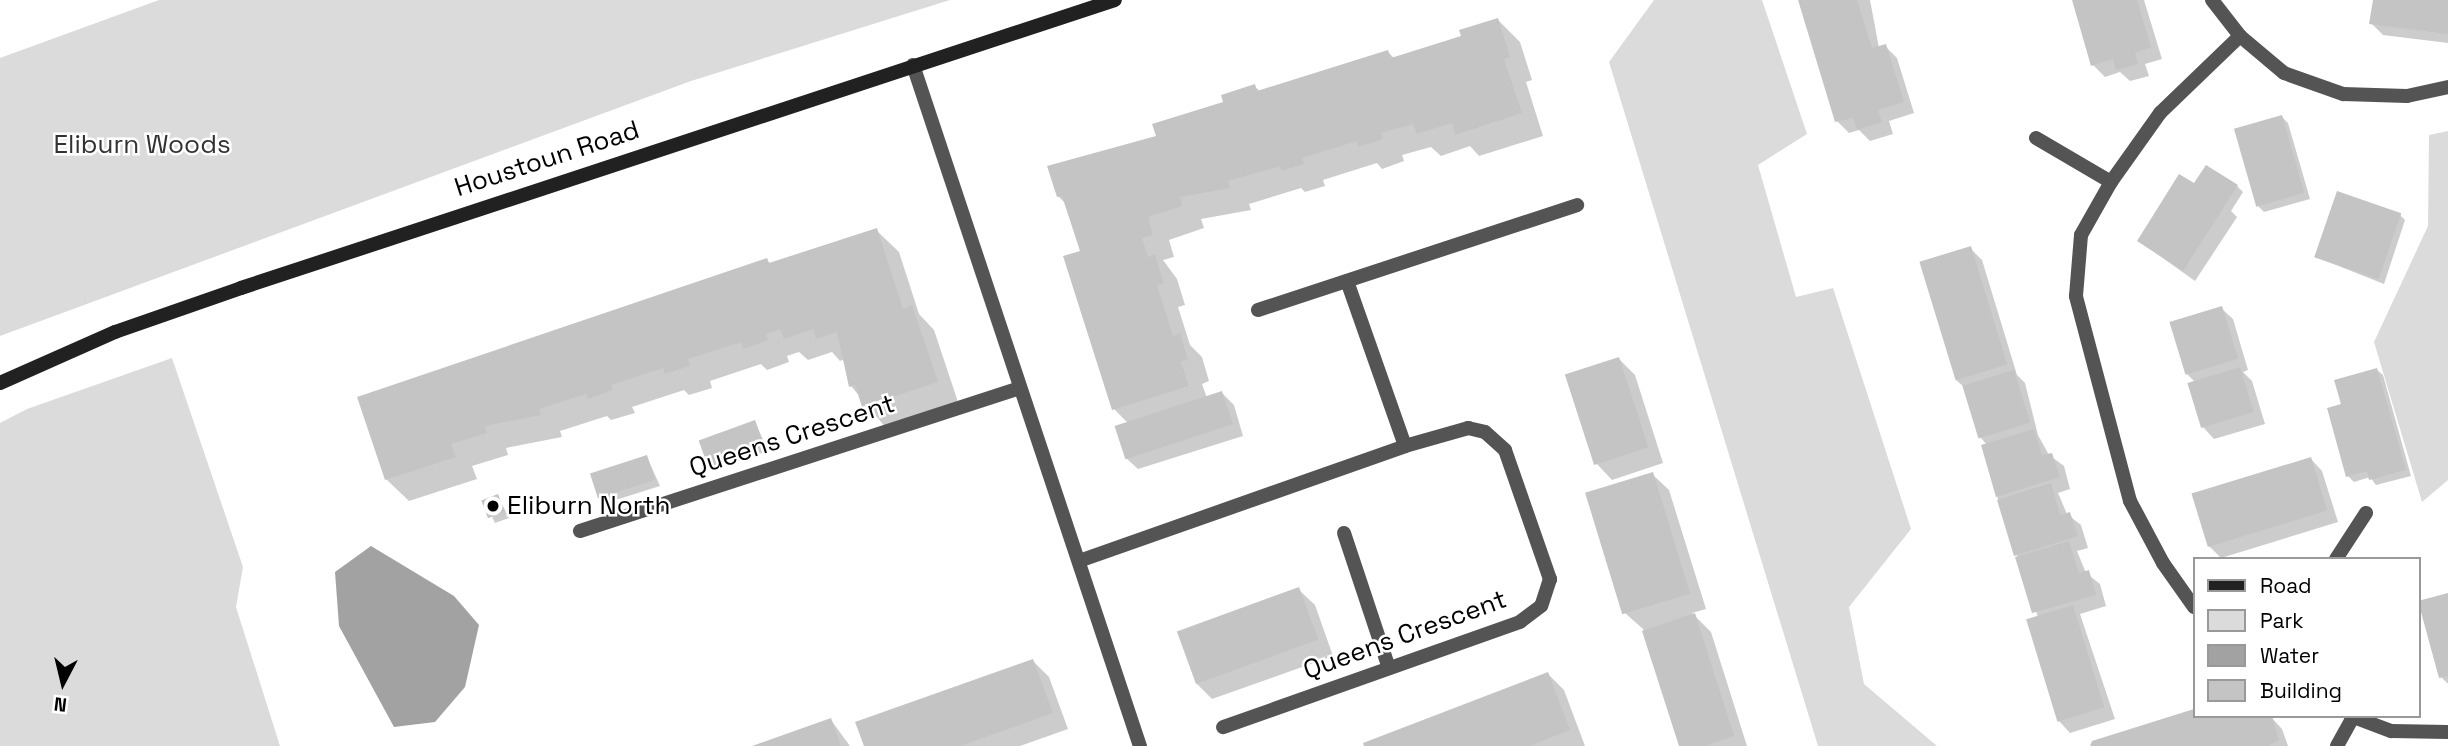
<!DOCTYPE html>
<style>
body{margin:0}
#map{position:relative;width:2448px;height:746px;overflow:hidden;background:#fff;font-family:"Space Grotesk",sans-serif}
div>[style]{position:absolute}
.green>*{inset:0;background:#dbdbdb}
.water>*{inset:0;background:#a2a2a2}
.shadow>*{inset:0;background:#0003}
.building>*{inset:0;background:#c4c4c4;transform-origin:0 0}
.lane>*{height:14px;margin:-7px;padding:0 7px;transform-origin:7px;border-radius:7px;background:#545454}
.street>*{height:14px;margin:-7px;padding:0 7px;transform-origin:7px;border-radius:7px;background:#545454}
.secondary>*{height:14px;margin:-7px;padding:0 7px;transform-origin:7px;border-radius:7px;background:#212121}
.dots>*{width:19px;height:19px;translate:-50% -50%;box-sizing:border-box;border:4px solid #fff;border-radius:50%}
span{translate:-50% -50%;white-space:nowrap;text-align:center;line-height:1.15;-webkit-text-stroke:5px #fff;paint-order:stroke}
.park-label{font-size:26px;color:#323232}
.street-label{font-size:26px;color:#000}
.poi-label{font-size:26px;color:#000}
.left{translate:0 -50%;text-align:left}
.legend{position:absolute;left:2193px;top:557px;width:228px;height:161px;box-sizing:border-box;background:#fff;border:2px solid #999;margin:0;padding:9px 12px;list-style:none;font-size:21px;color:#000}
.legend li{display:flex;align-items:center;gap:14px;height:35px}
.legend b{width:35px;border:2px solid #999}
.north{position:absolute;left:28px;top:648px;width:70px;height:70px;-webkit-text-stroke:5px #fff;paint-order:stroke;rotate:187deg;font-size:19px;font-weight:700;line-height:28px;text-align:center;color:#000}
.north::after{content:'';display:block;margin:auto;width:24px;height:32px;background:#000;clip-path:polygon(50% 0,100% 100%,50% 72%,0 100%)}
</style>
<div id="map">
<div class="green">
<div style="clip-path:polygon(159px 0,950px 0,691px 81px,0 336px,0 58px)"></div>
<div style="clip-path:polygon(1654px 0,1762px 0,1807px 134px,1758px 165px,1796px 297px,1833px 288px,1911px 529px,1849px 607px,1864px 684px,1937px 746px,1818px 746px,1609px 62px)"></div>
<div style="clip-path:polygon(2448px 131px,2448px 480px,2422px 502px,2374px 342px,2428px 226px,2429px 135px)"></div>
<div style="clip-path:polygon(172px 358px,243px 567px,236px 607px,280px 746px,0 746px,0 423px,27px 409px)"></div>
</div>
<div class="water">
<div style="clip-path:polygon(371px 546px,454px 596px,479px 625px,465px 687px,435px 722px,394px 727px,339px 626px,335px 572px)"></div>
</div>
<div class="shadow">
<div style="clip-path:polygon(1800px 0,1870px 0,1879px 48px,1885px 46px,1897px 58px,1914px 113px,1889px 121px,1893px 134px,1870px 141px,1859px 130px,1849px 133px,1837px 121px)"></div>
<div style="clip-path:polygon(2073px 0,2144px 0,2162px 59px,2145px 64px,2149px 76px,2130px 81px,2120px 72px,2105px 77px,2093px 65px)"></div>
<div style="clip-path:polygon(2374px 0,2448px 0,2448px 43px,2383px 35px,2371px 23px)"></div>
<div style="clip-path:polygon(1498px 20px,1520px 42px,1532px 80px,1526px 82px,1543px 136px,1479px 156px,1470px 146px,1441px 156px,1431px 147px,1402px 155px,1404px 161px,1382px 169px,1377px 163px,1323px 180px,1325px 186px,1305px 192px,1301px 188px,1249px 204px,1251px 210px,1201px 219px,1204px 228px,1169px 240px,1174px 257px,1163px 260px,1177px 279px,1185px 305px,1178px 307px,1190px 345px,1202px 357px,1209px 381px,1202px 384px,1207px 398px,1222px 393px,1234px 405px,1243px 436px,1138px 469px,1126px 458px,1117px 427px,1128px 423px,1114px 409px,1082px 252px,1067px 205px,1058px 196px,1254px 86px,1261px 92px,1388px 52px,1395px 59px,1463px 37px)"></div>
<div style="clip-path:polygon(2282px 117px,2288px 123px,2310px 199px,2264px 212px,2258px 206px)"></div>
<div style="clip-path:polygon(2237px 186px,2243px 192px,2231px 211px,2237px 217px,2195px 281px,2139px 241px,2201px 189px)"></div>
<div style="clip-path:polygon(2400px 215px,2405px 220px,2384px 284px,2316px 257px)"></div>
<div style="clip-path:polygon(876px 230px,899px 252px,919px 314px,934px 330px,959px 405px,886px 428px,851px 386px,845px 359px,840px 361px,832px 352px,808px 360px,799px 352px,787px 356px,789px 362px,767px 370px,761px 364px,710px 381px,712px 388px,689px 395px,684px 390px,632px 407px,635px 413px,611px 420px,607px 416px,560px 431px,562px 437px,506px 448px,508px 455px,472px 466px,477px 479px,409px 501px,386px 479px,766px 260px,771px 264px)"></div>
<div style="clip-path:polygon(1970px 248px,1982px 260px,2017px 375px,2025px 383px,2038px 435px,2049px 455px,2064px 466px,2070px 489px,2058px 493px,2067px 514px,2081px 525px,2088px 548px,2077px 551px,2086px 573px,2100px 584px,2106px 606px,2080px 614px,2115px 719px,2070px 733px,2059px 721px,2038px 617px,1997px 496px,1987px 445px,1980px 437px,1965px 388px,1956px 380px)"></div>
<div style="clip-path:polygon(2221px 308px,2233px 319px,2248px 370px,2243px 372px,2252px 381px,2265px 424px,2214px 439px,2203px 427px,2195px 382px,2186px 373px)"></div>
<div style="clip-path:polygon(1619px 359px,1635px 375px,1663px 463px,1612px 480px,1596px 463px)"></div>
<div style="clip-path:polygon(2377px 370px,2383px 375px,2411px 476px,2376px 485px,2370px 477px,2354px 482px,2348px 476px,2343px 405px)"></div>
<div style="clip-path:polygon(755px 422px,768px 451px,714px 469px,708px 463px)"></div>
<div style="clip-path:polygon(647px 457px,660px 486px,606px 503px,600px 497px)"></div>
<div style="clip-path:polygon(2311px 459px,2322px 471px,2338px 522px,2221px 558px,2209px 546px)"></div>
<div style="clip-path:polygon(1652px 474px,1669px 490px,1706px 609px,1692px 613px,1711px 632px,1747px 746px,1681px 746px,1643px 629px,1625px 613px)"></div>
<div style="clip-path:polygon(498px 496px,509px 518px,495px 523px,484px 500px)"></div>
<div style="clip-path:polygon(1298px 589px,1315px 605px,1333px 656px,1212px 699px,1196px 683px)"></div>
<div style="clip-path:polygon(2448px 595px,2448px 683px,2447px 683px,2441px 677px)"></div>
<div style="clip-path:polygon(1033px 661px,1049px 677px,1068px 729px,1020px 746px,865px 746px)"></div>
<div style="clip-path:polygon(1548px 674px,1564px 690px,1585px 746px,1366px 746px)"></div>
<div style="clip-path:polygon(2194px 711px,2194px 716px,2271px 717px,2282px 729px,2288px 746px,2092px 746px)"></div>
<div style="clip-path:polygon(831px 720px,850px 746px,756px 746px)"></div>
</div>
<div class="building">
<div style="clip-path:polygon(1798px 0,1857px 0,1872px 48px,1886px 44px,1904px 102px,1878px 110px,1882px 122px,1857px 130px,1853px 118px,1835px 122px)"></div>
<div style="clip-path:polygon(2072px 0,2137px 0,2151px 47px,2135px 53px,2138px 64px,2116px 70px,2113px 59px,2091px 66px)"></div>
<div style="clip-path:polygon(2373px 0,2448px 0,2448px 34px,2369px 24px)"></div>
<div style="clip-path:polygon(1498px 18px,1510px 57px,1504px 59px,1522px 113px,1455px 135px,1452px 123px,1417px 134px,1413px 124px,1381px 133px,1383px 139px,1358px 147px,1357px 141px,1302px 158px,1304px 164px,1281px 171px,1280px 166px,1228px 181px,1230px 188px,1180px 197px,1182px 206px,1148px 217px,1153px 235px,1142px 238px,1148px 257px,1155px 254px,1159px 268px,1164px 283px,1157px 285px,1173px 336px,1180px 333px,1188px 359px,1181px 362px,1189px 386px,1112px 410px,1063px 256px,1080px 251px,1062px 196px,1057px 197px,1047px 166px,1156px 136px,1152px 124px,1223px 102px,1221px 95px,1255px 84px,1257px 91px,1388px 50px,1391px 58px,1461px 36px,1459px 30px)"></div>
<div style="left:2282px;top:115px;width:81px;height:50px;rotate:74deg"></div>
<div style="clip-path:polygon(2206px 165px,2238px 185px,2183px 271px,2137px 241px,2179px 174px,2194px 183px)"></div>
<div style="left:2337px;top:191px;width:68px;height:70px;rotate:19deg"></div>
<div style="clip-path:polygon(877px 228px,903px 309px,912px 305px,938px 382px,862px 407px,855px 385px,849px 387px,837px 332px,816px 339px,813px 329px,784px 339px,780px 329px,766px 334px,768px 340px,743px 349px,741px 342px,688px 359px,690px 366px,665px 374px,663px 368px,611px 385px,613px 390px,588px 399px,586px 394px,539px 409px,541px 415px,485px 426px,487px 433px,451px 444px,456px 457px,385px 480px,357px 397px,767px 258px,769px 263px)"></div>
<div style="left:1971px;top:246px;width:124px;height:54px;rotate:73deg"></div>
<div style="left:2222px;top:306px;width:55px;height:55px;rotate:73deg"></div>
<div style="left:1619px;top:357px;width:95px;height:57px;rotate:72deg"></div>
<div style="left:2240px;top:367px;width:47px;height:55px;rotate:73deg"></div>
<div style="clip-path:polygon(2377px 368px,2406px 470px,2369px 480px,2367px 471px,2346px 477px,2327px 408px,2341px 404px,2334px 380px)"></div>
<div style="left:2014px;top:370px;width:55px;height:54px;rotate:73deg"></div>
<div style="left:1222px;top:391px;width:35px;height:113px;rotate:72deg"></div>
<div style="left:755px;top:420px;width:27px;height:60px;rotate:70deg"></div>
<div style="clip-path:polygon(2034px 429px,2042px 455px,2052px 453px,2060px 477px,1996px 497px,1981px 445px)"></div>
<div style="left:647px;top:455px;width:26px;height:60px;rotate:72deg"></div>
<div style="left:2311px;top:457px;width:56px;height:125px;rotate:73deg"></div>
<div style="left:1653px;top:472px;width:127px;height:71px;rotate:73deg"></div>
<div style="clip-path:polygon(2051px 483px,2060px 515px,2070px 512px,2078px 536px,2014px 556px,1997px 500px)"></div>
<div style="left:498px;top:494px;width:19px;height:18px;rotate:69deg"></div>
<div style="clip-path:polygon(2069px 541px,2079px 573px,2089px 570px,2096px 595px,2032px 613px,2015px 557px)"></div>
<div style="left:1299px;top:587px;width:56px;height:130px;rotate:70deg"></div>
<div style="clip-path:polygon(2448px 593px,2448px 676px,2439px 678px,2418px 601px)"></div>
<div style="left:2073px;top:605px;width:107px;height:49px;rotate:73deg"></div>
<div style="clip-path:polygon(1695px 613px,1734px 736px,1705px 746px,1679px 746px,1642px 631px)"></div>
<div style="clip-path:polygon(1033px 659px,1053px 713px,960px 746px,864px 746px,855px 722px)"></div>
<div style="clip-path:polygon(1548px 672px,1570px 730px,1529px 746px,1364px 746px,1363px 743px)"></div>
<div style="clip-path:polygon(2194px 709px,2194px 716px,2272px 716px,2279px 740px,2268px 746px,2090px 746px,2092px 741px)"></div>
<div style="clip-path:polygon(831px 718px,841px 746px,752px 746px)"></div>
</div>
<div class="lane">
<div style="left:2036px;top:138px;width:87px;rotate:30.4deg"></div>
<div style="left:1344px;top:533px;width:142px;rotate:71.6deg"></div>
<div style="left:2336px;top:559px;width:55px;rotate:-56.9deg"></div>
<div style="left:2337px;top:746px;width:33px;rotate:-61deg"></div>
</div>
<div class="street">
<div style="left:2212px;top:0;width:46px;rotate:52.1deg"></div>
<div style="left:2240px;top:36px;width:57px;rotate:40.1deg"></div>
<div style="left:2284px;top:73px;width:63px;rotate:19.6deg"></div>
<div style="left:2343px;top:94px;width:64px;rotate:1.8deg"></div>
<div style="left:2407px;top:96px;width:42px;rotate:-12.4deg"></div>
<div style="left:913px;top:65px;width:718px;rotate:71.57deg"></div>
<div style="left:1347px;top:281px;width:175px;rotate:70.6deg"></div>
<div style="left:1258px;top:310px;width:336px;rotate:-18.2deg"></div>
<div style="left:580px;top:531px;width:462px;rotate:-18deg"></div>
<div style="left:1079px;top:561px;width:346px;rotate:-19.4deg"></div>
<div style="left:1405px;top:446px;width:66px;rotate:-15.9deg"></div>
<div style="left:1468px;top:428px;width:17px;rotate:13deg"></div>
<div style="left:1485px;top:432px;width:27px;rotate:42deg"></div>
<div style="left:1505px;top:450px;width:137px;rotate:70.8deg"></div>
<div style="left:1550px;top:579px;width:28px;rotate:108deg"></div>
<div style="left:1541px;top:606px;width:26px;rotate:143deg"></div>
<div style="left:1520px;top:622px;width:315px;rotate:160.5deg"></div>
<div style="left:2194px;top:607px;width:54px;rotate:-125.2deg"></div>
<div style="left:2163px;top:563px;width:70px;rotate:-118deg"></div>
<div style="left:2130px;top:501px;width:212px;rotate:-104.8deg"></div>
<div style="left:2076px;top:296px;width:61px;rotate:-85.3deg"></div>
<div style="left:2081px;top:235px;width:61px;rotate:-60.5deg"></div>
<div style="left:2111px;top:182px;width:85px;rotate:-54.6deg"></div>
<div style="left:2160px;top:113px;width:111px;rotate:-43.9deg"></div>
<div style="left:2351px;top:716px;width:43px;rotate:20.6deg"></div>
<div style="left:2391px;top:731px;width:57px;rotate:1deg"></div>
</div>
<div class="secondary">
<div style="left:0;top:383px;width:126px;rotate:-23.9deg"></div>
<div style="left:115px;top:332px;width:133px;rotate:-19.2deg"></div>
<div style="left:241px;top:288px;width:920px;rotate:-18.24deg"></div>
</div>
<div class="dots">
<div style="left:493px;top:506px;background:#000"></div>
</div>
<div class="park-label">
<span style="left:142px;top:145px">Eliburn Woods</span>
</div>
<div class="street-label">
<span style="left:547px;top:159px;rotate:-18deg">Houstoun Road</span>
<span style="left:792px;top:436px;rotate:-18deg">Queens Crescent</span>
<span style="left:1405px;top:635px;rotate:-20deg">Queens Crescent</span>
</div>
<div class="poi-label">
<span class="left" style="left:507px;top:506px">Eliburn North</span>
</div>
<ul class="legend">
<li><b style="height:9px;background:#212121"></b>Road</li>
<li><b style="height:19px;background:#dbdbdb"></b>Park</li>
<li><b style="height:19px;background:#a2a2a2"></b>Water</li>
<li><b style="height:19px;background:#c4c4c4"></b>Building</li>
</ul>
<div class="north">N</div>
</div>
